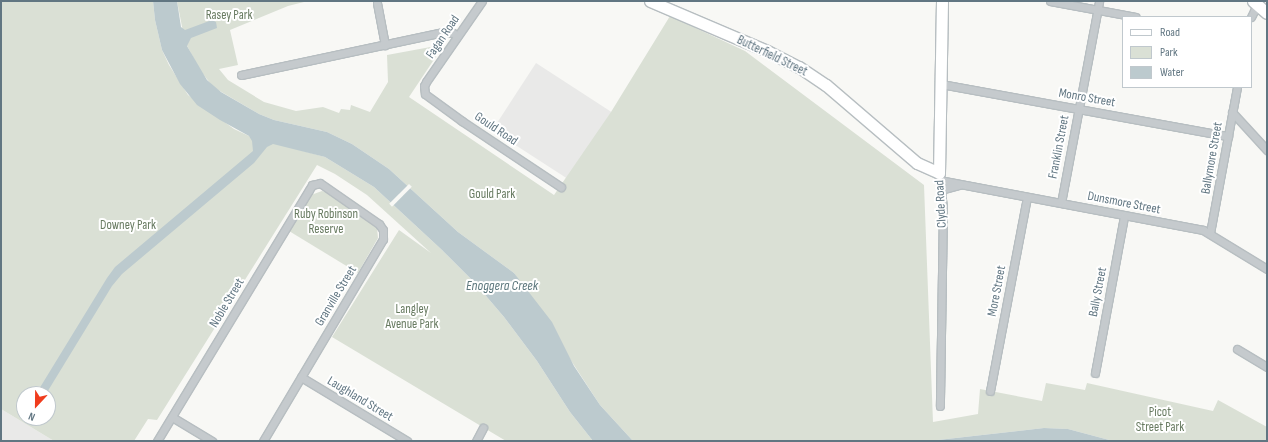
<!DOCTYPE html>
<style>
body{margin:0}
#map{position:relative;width:1268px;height:442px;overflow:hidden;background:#f8f8f5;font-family:"Sofia Sans Condensed",sans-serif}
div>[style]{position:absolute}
.built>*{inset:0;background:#e9e9e8;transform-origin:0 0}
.green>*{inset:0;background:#dae0d5}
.water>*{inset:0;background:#bccace}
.pier>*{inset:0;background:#f8f8f5;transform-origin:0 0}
.roads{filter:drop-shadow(1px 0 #b7bec1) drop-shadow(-1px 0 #b7bec1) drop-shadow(0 1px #b7bec1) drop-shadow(0 -1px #b7bec1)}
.street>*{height:7px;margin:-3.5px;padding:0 3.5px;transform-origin:3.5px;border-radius:3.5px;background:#c5cacd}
.secondary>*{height:11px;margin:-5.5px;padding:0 5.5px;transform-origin:5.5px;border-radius:5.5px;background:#fff}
span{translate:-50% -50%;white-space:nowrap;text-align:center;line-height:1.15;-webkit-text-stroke:4px #fff;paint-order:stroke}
.park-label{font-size:13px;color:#677a60}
.street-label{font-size:13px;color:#617682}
.water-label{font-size:14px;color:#5b767c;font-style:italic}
.frame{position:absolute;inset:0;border:2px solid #617682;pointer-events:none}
.legend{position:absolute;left:1122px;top:16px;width:130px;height:72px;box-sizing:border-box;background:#fff;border:1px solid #c0c8cd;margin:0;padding:5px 7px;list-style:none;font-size:12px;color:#617682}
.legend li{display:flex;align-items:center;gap:8px;height:20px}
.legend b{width:20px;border:1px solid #c0c8cd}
.north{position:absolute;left:16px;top:386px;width:40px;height:40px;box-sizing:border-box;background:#fff;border:1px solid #c0c8cd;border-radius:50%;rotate:202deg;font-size:11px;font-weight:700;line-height:16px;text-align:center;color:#617682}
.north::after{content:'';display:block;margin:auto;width:14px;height:18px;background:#f03c1d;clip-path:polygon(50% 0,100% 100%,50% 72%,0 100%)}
</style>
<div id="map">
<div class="built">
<div style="left:536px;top:63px;width:90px;height:80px;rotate:33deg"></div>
<div style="clip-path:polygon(1px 409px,54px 441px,1px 441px)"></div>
</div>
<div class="green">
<div style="clip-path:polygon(evenodd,1px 1px,153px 1px,155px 20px,162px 50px,169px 65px,188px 95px,234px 129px,249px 136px,325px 157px,374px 187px,442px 250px,475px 283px,504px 317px,537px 361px,570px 412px,593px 441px,506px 441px,332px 337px,399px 230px,431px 253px,367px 195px,335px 174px,317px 165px,157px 420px,148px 419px,134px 441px,54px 441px,1px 409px,1px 1px,24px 394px,48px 394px,48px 418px,24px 418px,24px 394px)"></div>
<div style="clip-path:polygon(177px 1px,308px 1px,288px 6px,230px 30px,238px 65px,219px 69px,228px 80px,264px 102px,296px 111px,323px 107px,339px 113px,341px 109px,350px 110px,351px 105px,370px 112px,388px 82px,387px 55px,436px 46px,441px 49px,409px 97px,554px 195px,611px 112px,670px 16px,745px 51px,924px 185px,933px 422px,978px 414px,980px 389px,1042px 401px,1046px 383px,1085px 390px,1087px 383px,1213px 411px,1218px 400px,1267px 427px,1267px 439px,1266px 441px,1113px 441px,1068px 429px,1044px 428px,929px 441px,633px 441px,600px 405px,514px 273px,458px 232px,389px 169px,352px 144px,327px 132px,274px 120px,259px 114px,213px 87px,200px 70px,185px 42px)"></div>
<div style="clip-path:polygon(322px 191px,329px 193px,377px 228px,378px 238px,358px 273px,289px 231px,311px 195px)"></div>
</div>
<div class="water">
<div style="clip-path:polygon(153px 1px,177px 1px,181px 27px,185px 30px,212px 20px,216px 22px,217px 28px,191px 38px,187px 46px,207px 80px,221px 92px,259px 114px,274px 120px,327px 132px,352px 144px,389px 169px,458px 232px,514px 273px,552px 322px,574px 366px,600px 405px,633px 441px,593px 441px,570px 412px,537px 361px,504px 317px,475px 283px,442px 250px,374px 187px,325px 157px,273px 144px,267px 147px,254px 163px,122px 274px,112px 286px,46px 394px,36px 394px,107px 278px,115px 267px,253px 151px,252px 141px,249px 136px,220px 120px,197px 105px,180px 84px,162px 50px,155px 20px)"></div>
<div style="clip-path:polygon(1044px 428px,1068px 429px,1113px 441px,929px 441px)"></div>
</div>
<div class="pier">
<div style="left:409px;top:184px;width:4px;height:28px;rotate:45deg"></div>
</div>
<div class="roads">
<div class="street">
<div style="left:482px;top:1px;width:98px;rotate:124.7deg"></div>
<div style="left:426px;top:82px;width:4px;rotate:117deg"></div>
<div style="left:424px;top:86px;width:8px;rotate:83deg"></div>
<div style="left:425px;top:94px;width:46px;rotate:36.1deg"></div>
<div style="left:462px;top:121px;width:119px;rotate:33.7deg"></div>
<div style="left:1050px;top:1px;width:87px;rotate:10.5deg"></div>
<div style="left:377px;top:3px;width:43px;rotate:79.2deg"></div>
<div style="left:1251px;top:17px;width:7px;rotate:-63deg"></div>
<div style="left:1254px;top:11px;width:7px;rotate:-34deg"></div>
<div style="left:241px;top:75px;width:208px;rotate:-12deg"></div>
<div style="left:444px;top:32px;width:9px;rotate:6deg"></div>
<div style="left:453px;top:33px;width:5px;rotate:37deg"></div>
<div style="left:941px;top:84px;width:292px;rotate:10.3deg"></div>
<div style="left:1232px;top:112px;width:52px;rotate:47.4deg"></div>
<div style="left:939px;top:175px;width:33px;rotate:83deg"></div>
<div style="left:943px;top:208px;width:198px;rotate:90.9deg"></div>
<div style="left:939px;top:180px;width:269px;rotate:10.7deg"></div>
<div style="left:1203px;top:230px;width:75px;rotate:31.4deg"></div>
<div style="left:940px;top:190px;width:20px;rotate:-15deg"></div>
<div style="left:1061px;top:203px;width:206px;rotate:-79.3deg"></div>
<div style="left:1210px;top:233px;width:148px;rotate:-79.5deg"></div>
<div style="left:1237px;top:349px;width:35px;rotate:31deg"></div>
<div style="left:1095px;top:373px;width:160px;rotate:-79.5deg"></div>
<div style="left:301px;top:377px;width:124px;rotate:31.1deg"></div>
<div style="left:990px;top:391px;width:197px;rotate:-79.2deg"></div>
<div style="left:172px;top:417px;width:47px;rotate:31deg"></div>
<div style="left:157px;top:441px;width:293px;rotate:-58.8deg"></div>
<div style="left:309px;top:190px;width:6px;rotate:-59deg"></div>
<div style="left:312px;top:185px;width:8px;rotate:-14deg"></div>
<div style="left:320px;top:183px;width:72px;rotate:34.8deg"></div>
<div style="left:379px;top:224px;width:7px;rotate:56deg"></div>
<div style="left:383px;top:230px;width:9px;rotate:90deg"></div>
<div style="left:383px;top:239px;width:235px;rotate:120.7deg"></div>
<div style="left:476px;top:441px;width:15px;rotate:-62deg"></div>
</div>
<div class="secondary">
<div style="left:650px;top:1px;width:127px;rotate:23.1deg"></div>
<div style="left:767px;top:51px;width:36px;rotate:27deg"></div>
<div style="left:799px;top:67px;width:32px;rotate:34deg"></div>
<div style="left:826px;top:85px;width:120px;rotate:40.6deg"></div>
<div style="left:917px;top:163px;width:24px;rotate:24deg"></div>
<div style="left:939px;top:173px;width:172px;rotate:-89deg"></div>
<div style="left:1253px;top:1px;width:18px;rotate:41deg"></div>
</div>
</div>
<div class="park-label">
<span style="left:229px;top:15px">Rasey Park</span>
<span style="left:492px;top:194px">Gould Park</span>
<span style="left:326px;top:222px">Ruby Robinson<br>Reserve</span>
<span style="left:128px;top:225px">Downey Park</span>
<span style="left:412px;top:317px">Langley<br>Avenue Park</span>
<span style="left:1160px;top:420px">Picot<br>Street Park</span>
</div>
<div class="street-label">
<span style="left:443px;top:37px;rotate:-56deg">Fagan Road</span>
<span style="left:772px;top:56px;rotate:26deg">Butterfield Street</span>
<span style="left:1087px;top:98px;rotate:10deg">Monro Street</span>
<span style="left:496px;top:129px;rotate:34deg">Gould Road</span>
<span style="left:1059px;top:147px;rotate:-79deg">Franklin Street</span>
<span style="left:1212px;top:158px;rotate:-80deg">Ballymore Street</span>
<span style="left:1124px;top:203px;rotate:11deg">Dunsmore Street</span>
<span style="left:941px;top:204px;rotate:-93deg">Clyde Road</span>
<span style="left:997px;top:291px;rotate:-79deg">More Street</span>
<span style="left:1098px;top:292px;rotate:-79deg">Bally Street</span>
<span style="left:336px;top:296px;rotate:-59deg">Granville Street</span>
<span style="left:227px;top:303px;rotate:-59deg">Noble Street</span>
<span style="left:360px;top:399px;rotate:31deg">Laughland Street</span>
</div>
<div class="water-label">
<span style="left:502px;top:286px">Enoggera Creek</span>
</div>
<div class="frame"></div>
<ul class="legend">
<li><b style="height:5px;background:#fff"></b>Road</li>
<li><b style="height:11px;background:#dae0d5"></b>Park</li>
<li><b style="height:11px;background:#bccace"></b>Water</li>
</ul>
<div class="north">N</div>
</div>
